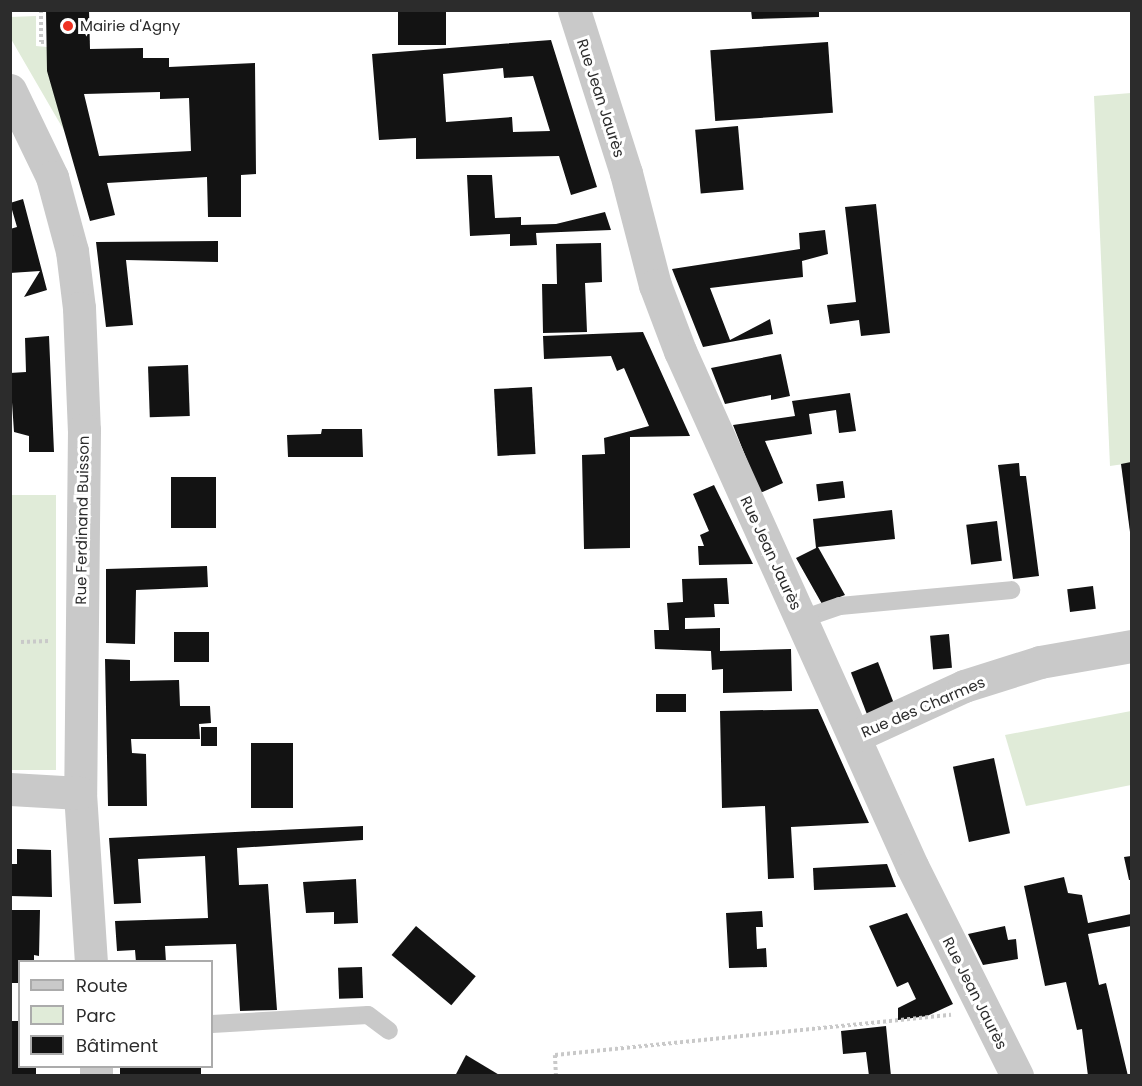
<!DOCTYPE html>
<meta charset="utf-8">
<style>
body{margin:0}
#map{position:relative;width:1142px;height:1086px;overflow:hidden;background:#fff;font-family:Poppins,sans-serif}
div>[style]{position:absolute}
.green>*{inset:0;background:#e0ebd8;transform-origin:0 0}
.building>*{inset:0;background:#131313;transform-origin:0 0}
.path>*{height:4px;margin-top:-2px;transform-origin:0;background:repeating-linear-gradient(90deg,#c9c9c9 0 3px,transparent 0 6px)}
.service>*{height:18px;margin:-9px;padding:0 9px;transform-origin:9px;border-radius:9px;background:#c9c9c9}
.minor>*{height:33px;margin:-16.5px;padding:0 16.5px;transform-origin:16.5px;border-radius:16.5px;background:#c9c9c9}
.dots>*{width:16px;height:16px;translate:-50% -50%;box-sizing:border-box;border:3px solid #fff;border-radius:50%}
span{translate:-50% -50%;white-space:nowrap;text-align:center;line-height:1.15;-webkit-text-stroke:6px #fff;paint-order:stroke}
.poi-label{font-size:15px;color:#2c2c2c}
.left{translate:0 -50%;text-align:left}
.street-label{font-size:15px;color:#2c2c2c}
.frame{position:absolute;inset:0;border:12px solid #2c2c2c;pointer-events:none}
.legend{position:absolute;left:18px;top:960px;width:195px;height:108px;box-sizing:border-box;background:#fff;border:2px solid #ababab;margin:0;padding:8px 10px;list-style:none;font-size:18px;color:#2c2c2c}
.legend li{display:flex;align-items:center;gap:12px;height:30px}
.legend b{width:30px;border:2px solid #ababab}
</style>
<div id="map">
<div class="green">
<div style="clip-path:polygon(36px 16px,36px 46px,47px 47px,69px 139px,11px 39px,10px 17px)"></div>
<div style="clip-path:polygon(1131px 93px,1131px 463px,1110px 466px,1094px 96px)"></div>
<div style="left:10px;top:495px;width:46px;height:275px"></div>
<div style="clip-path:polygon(1131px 711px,1131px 785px,1026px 806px,1005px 735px)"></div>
</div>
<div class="building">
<div style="clip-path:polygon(evenodd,46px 10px,89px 10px,90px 49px,143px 48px,143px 58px,169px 58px,169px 67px,255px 63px,256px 174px,241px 175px,241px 217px,208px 217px,207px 177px,107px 183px,115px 215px,90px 221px,47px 71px,46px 10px,160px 92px,160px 99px,189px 98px,191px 151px,99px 156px,84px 94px,160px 92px)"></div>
<div style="left:398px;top:10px;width:48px;height:35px"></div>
<div style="clip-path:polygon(751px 10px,819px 10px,819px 17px,752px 19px)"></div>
<div style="clip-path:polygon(evenodd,551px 40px,597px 187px,571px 195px,559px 156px,416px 159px,416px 138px,379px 140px,372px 54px,551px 40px,503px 68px,504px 78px,533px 76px,550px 131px,513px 132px,512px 117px,446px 122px,443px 74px,503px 68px)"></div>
<div style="left:828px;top:42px;width:71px;height:118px;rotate:86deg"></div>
<div style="left:738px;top:126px;width:64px;height:43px;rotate:85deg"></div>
<div style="clip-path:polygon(467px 175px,492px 175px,495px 218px,521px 217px,521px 225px,556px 224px,605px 212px,611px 230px,536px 233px,537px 245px,510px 246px,510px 234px,470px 236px)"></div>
<div style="clip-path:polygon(23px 199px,47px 290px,24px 297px,40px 271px,10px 273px,10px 229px,17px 227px,10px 203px)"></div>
<div style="clip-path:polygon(876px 204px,890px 333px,861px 336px,859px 320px,830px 324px,827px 305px,856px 302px,845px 207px)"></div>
<div style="clip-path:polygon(825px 230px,828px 254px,802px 261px,803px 277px,710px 288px,730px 340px,770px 319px,773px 334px,703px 347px,672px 269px,800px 249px,799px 233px)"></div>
<div style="clip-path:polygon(218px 241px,218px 262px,126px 260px,133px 325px,106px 327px,96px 242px)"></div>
<div style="clip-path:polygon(601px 243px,602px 282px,585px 283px,587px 332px,543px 333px,542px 284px,557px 284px,556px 244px)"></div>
<div style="clip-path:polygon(643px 332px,690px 436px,630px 437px,630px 548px,584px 549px,582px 455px,605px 454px,604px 438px,649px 426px,624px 368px,617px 371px,611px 356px,544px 359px,543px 336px)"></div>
<div style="clip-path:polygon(49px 336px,54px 452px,29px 452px,29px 436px,14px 432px,10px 373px,26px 372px,25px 338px)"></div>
<div style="clip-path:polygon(781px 354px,790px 396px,771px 400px,771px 395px,725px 404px,711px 368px)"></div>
<div style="left:188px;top:365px;width:51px;height:40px;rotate:88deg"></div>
<div style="left:532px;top:387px;width:67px;height:38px;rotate:87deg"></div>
<div style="clip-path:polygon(850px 393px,856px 431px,839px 433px,836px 410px,809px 414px,812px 434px,765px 441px,783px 483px,760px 493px,733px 425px,795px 416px,792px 401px)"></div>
<div style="clip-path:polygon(322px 429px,362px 429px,363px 457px,288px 457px,287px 435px,321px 434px)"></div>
<div style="clip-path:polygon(1131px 462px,1131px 532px,1130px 532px,1121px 464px)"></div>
<div style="clip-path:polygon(1019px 463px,1020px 476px,1026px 476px,1039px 576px,1013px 579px,998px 465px)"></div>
<div style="left:171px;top:477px;width:45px;height:51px"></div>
<div style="left:843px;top:481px;width:17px;height:27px;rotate:83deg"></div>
<div style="clip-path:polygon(714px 485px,743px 544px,753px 564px,699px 565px,698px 546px,704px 546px,700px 535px,709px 531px,693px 494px)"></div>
<div style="clip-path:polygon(892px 510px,895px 539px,818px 547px,845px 595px,822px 604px,796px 558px,816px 548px,813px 519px)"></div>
<div style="left:997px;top:521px;width:40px;height:31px;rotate:83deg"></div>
<div style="clip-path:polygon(207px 566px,208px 587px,136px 590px,135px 644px,106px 643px,106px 569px)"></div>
<div style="clip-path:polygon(727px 578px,729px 604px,714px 604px,715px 617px,685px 618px,685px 629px,720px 628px,720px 651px,791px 649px,792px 691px,723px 693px,723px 669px,712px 670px,711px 651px,655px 649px,654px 630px,669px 630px,667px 603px,683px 602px,682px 579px)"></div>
<div style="left:1093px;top:586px;width:23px;height:26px;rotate:83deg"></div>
<div style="left:209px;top:632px;width:30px;height:35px;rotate:90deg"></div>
<div style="left:949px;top:634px;width:34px;height:19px;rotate:85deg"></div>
<div style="clip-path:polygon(105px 659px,130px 660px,130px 681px,179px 680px,180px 706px,210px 706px,211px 723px,199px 724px,200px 739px,131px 739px,132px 753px,146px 754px,147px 806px,108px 806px)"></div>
<div style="left:878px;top:662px;width:48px;height:29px;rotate:69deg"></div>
<div style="left:686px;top:694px;width:18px;height:30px;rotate:90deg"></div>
<div style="clip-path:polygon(818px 709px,869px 823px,791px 827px,794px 878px,768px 879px,765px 806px,722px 808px,720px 711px)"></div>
<div style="left:201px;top:727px;width:16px;height:19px"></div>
<div style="left:293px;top:743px;width:65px;height:42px;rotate:90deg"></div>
<div style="left:994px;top:758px;width:77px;height:42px;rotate:78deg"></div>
<div style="clip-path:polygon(363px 826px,363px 840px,237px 848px,239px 885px,268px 884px,277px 1010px,240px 1011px,236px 944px,165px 946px,166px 962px,136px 962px,135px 950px,117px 951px,115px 921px,208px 918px,205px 856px,138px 859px,141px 903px,114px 904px,109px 838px)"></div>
<div style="clip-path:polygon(17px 849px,51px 850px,52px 897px,10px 896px,10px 864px,17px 864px)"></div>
<div style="clip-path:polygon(1131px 856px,1131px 880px,1129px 880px,1124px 857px)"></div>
<div style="clip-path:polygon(887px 864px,896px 887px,814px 890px,813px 868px)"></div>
<div style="clip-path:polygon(1064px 877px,1068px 893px,1082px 895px,1088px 923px,1131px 914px,1131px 926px,1088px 934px,1099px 985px,1106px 983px,1128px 1076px,1088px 1076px,1082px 1029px,1077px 1030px,1066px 982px,1045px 986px,1024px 886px)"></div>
<div style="clip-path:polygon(356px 879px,358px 923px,334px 924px,334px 912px,306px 913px,303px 882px)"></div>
<div style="clip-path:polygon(10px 910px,40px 910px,39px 956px,34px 955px,34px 962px,20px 962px,20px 983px,10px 983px)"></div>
<div style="clip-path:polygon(762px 911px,763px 927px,756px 927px,757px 949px,766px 948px,767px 967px,729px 968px,726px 913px)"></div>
<div style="clip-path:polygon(907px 913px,953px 1004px,927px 1016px,898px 1020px,898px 1008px,916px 999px,908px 982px,897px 987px,869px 926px)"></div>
<div style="left:416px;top:926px;width:78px;height:38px;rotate:40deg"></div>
<div style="clip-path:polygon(1005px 926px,1008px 940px,1016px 939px,1018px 959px,983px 965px,968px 934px)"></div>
<div style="left:362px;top:967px;width:31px;height:24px;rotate:88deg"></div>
<div style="clip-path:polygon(10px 1021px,20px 1021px,20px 1066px,36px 1066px,36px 1076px,10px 1076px)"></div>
<div style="clip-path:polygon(886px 1026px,891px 1076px,869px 1076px,866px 1052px,843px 1054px,841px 1031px)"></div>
<div style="clip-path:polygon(466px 1055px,501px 1076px,455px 1076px)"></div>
<div style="left:120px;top:1066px;width:81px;height:10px"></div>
</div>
<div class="path">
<div style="left:41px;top:10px;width:32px;rotate:90deg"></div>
<div style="left:41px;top:42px;width:6px"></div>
<div style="left:21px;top:642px;width:28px;rotate:-2deg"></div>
<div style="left:556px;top:1076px;width:21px;rotate:-93deg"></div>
<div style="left:555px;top:1055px;width:398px;rotate:-5.8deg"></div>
</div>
<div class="service">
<div style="left:802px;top:619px;width:40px;rotate:-18.9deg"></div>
<div style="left:840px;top:606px;width:172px;rotate:-5.3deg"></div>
<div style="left:212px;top:1024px;width:156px;rotate:-3.3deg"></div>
<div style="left:368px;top:1015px;width:26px;rotate:37deg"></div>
</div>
<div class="minor">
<div style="left:574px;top:10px;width:171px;rotate:72.3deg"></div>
<div style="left:626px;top:173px;width:116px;rotate:75.5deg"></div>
<div style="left:655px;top:285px;width:71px;rotate:69.3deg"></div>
<div style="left:680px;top:351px;width:565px;rotate:65.75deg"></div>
<div style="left:912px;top:866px;width:235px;rotate:63.4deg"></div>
<div style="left:10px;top:90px;width:97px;rotate:64.2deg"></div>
<div style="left:52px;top:177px;width:77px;rotate:74.9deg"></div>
<div style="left:72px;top:251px;width:57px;rotate:83deg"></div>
<div style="left:79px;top:308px;width:122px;rotate:87.7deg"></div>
<div style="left:84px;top:430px;width:363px;rotate:90.6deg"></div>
<div style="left:80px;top:793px;width:169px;rotate:86.3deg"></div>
<div style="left:855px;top:736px;width:120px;rotate:-24.6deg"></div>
<div style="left:964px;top:686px;width:80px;rotate:-17.5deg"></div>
<div style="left:1040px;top:662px;width:93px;rotate:-9.9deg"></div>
<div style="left:10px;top:789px;width:70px;rotate:3.3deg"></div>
<div style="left:96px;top:1066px;width:10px;rotate:90deg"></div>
</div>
<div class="dots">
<div style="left:68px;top:26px;background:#ef3222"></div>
</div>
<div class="poi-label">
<span class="left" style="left:80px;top:26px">Mairie d'Agny</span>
</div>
<div class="street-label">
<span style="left:601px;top:98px;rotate:72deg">Rue Jean Jaurès</span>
<span style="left:82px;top:520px;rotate:-89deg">Rue Ferdinand Buisson</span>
<span style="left:771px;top:553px;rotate:65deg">Rue Jean Jaurès</span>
<span style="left:923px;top:707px;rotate:-23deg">Rue des Charmes</span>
<span style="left:975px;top:993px;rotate:63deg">Rue Jean Jaurès</span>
</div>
<div class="frame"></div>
<ul class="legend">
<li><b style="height:8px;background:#c9c9c9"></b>Route</li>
<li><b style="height:16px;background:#e0ebd8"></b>Parc</li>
<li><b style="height:16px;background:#131313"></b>Bâtiment</li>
</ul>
</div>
